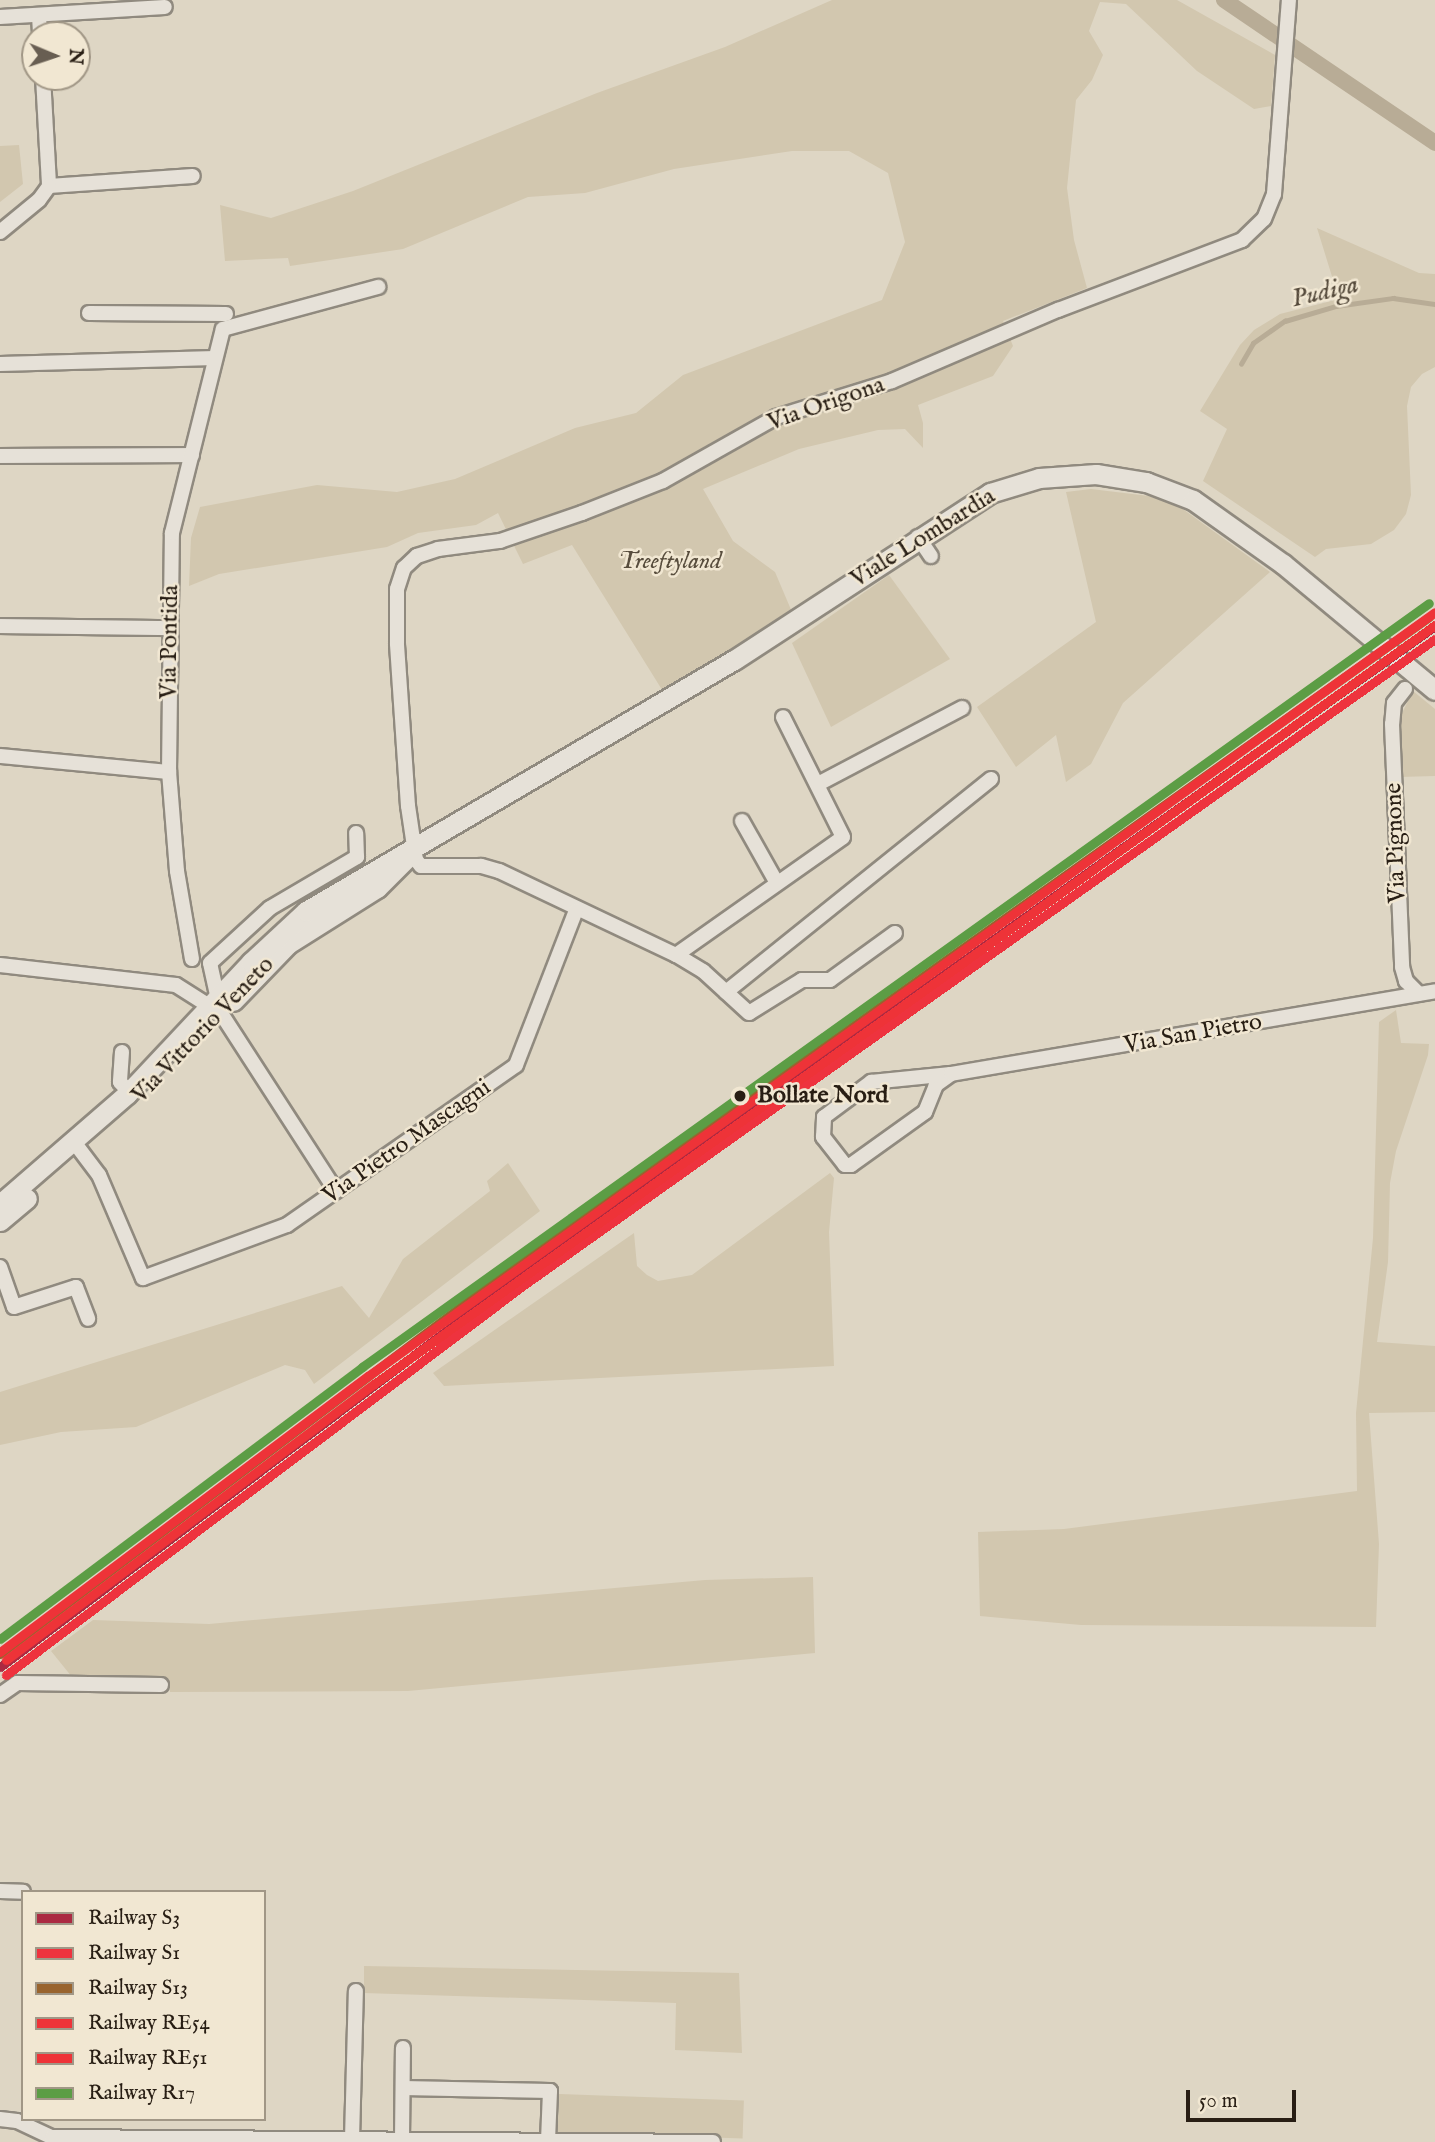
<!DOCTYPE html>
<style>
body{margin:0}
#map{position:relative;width:1435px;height:2142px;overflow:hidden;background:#ded6c4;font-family:"IM FELL English",serif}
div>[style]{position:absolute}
.green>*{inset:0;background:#d2c7af;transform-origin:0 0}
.stream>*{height:4.5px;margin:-2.25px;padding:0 2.25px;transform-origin:2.25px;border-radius:2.25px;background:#b8ac96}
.canal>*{height:16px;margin:-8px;padding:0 8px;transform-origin:8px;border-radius:8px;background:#b8ac96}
.roads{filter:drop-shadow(2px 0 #908a7f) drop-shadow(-2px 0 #908a7f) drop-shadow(0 2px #908a7f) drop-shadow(0 -2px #908a7f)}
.street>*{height:14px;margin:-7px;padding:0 7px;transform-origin:7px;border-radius:7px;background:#e6e1d8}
.secondary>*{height:19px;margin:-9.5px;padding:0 9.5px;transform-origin:9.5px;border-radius:9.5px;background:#e6e1d8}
.rail-1>*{height:9px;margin:-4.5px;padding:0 4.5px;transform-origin:4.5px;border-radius:4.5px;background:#ab2a42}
.rail-2>*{height:9px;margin:-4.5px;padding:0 4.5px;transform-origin:4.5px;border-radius:4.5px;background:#ee333e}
.rail-3>*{height:9px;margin:-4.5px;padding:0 4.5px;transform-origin:4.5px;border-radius:4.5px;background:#99642e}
.rail-4>*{height:9px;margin:-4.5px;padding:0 4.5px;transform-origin:4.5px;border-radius:4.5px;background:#ee3338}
.rail-5>*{height:9px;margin:-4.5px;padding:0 4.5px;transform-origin:4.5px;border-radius:4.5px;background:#ee3338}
.rail-6>*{height:9px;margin:-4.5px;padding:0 4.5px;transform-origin:4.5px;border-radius:4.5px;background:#5c9d45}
.dots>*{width:19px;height:19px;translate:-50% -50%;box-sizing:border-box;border:4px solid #f1e7d2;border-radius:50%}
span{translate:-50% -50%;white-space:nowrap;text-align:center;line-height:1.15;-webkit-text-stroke:5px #f1e7d2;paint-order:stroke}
.street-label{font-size:24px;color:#281e14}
.park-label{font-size:24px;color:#584d3d;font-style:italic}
.stop-label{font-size:24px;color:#281e14;font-weight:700}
.left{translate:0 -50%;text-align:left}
.water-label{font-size:26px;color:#54493a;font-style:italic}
.legend{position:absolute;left:21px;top:1890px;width:245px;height:231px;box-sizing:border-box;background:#f1e7d2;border:2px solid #a19786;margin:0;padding:9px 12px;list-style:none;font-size:21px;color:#281e14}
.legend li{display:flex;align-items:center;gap:14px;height:35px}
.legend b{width:35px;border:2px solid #a19786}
.north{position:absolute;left:21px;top:21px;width:70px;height:70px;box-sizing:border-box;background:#f1e7d2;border:2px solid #a19786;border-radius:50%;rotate:92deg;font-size:19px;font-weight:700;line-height:28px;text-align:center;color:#281e14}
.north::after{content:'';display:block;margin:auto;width:24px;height:32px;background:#685e52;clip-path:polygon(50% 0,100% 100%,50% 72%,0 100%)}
.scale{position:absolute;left:1186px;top:2090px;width:110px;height:32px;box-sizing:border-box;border:4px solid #281e14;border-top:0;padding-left:9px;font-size:21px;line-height:24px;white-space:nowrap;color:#281e14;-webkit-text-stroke:5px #f1e7d2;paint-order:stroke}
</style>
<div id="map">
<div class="green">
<div style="clip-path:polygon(832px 0,1177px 0,1275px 55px,1271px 106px,1254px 109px,1197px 71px,1126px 4px,1100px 2px,1089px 31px,1103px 55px,1092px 80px,1076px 100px,1067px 188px,1074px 240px,1087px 288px,1003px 321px,1013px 346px,993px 376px,918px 405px,923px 423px,923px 448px,905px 429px,878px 430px,799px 449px,703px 489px,733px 541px,775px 572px,792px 612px,664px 693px,572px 545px,523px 564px,498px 513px,476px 525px,418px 533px,387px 547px,219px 574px,189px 586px,191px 538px,200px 507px,317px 485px,397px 492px,455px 479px,575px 428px,636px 413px,683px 375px,882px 300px,905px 242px,888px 173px,849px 151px,792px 151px,674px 169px,585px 193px,528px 197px,403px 249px,290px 266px,288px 258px,225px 261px,220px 205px,271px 218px,353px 191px,597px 93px,725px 47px)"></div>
<div style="clip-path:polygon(19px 145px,23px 184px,0 202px,0 146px)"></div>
<div style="clip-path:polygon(1317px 228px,1419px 273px,1435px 274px,1435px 367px,1422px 374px,1411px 387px,1407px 406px,1411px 495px,1406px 514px,1394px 530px,1371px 544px,1326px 549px,1315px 557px,1203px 481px,1227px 429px,1200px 411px,1240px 345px,1254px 330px,1280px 314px,1339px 299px)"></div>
<div style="clip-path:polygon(1091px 489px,1149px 496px,1180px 507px,1270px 572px,1123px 703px,1091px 764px,1066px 782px,1056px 735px,1016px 767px,977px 707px,1096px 622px,1066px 492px)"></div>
<div style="clip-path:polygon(889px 575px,950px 659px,831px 727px,792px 643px)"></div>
<div style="clip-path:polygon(1413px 691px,1435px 709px,1435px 776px,1399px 777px,1399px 719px)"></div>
<div style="clip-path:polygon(1396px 1010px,1401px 1043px,1429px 1044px,1428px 1055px,1396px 1151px,1390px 1183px,1388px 1262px,1377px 1342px,1435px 1346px,1435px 1412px,1369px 1413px,1379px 1544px,1376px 1627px,1081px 1625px,980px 1616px,978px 1532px,1064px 1529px,1357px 1491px,1356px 1413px,1373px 1238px,1379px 1022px)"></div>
<div style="clip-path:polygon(508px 1163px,540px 1211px,314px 1384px,305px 1370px,285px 1365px,136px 1427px,61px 1432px,0 1445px,0 1392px,342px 1286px,369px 1318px,403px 1259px,490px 1191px,487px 1181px)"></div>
<div style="clip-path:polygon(830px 1173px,834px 1178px,829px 1232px,834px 1366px,444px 1386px,433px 1373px,634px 1233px,637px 1266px,647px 1275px,658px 1281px,692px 1275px)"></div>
<div style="clip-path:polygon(813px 1577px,815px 1653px,408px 1691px,170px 1692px,169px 1679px,72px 1677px,51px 1651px,93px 1620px,209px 1624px,705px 1580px)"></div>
<div style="clip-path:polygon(364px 1966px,739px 1973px,742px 2053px,675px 2050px,676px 2003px,364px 1993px)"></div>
<div style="left:559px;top:2094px;width:185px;height:38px;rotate:2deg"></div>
</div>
<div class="stream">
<div style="left:1241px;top:364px;width:24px;rotate:-60deg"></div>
<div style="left:1253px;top:343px;width:39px;rotate:-35deg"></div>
<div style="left:1285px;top:321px;width:53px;rotate:-16.4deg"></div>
<div style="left:1336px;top:306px;width:58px;rotate:-8deg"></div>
<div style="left:1393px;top:298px;width:42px;rotate:8.1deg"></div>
</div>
<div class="canal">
<div style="left:1224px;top:0;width:255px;rotate:34.1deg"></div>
</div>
<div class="roads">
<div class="street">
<div style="left:39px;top:15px;width:20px;rotate:87deg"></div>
<div style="left:0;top:17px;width:165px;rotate:-3.5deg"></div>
<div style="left:43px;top:77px;width:109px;rotate:86.8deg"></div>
<div style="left:49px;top:186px;width:144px;rotate:-4deg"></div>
<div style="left:0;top:232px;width:50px;rotate:-39.4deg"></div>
<div style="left:39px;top:200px;width:17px;rotate:-54deg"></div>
<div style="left:89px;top:313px;width:137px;rotate:0.4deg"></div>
<div style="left:0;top:364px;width:215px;rotate:-1.6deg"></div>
<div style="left:0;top:456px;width:192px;rotate:-0.3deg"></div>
<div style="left:918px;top:537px;width:23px;rotate:56deg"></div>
<div style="left:0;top:626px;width:171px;rotate:0.7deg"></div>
<div style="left:1405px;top:689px;width:18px;rotate:128deg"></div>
<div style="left:1394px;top:703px;width:21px;rotate:95deg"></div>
<div style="left:1392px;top:724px;width:243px;rotate:87.6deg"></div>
<div style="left:1402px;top:967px;width:15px;rotate:74deg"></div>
<div style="left:1406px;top:981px;width:18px;rotate:45deg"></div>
<div style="left:0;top:756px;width:170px;rotate:5.4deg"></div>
<div style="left:818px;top:784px;width:163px;rotate:-27.8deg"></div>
<div style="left:742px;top:821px;width:71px;rotate:60.6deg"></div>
<div style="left:895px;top:933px;width:80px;rotate:144.1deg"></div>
<div style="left:830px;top:980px;width:28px;rotate:180deg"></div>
<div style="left:802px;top:980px;width:62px;rotate:148.1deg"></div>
<div style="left:749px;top:1013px;width:62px;rotate:-137.6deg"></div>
<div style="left:703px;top:971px;width:31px;rotate:-149deg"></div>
<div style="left:676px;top:955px;width:196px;rotate:-154.6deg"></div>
<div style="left:499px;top:871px;width:19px;rotate:-164deg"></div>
<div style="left:481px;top:866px;width:60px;rotate:180deg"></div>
<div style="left:421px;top:866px;width:8px;rotate:-130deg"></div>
<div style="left:416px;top:860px;width:55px;rotate:-98.4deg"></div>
<div style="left:408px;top:806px;width:163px;rotate:-93.9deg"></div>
<div style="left:397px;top:643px;width:54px;rotate:-90deg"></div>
<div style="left:397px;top:589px;width:22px;rotate:-72deg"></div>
<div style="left:404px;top:568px;width:18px;rotate:-43deg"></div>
<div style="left:417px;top:556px;width:22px;rotate:-18deg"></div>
<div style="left:438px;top:549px;width:63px;rotate:-7.4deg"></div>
<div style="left:500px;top:541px;width:87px;rotate:-18.9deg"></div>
<div style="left:582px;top:513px;width:87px;rotate:-21.6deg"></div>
<div style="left:663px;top:481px;width:130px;rotate:-29.5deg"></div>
<div style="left:776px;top:417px;width:121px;rotate:-17.2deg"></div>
<div style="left:892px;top:381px;width:181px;rotate:-23.2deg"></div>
<div style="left:1058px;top:310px;width:197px;rotate:-20.8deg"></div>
<div style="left:1242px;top:240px;width:30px;rotate:-44deg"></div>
<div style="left:1264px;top:219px;width:27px;rotate:-68deg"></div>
<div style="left:1274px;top:194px;width:195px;rotate:-85.6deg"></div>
<div style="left:676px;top:955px;width:204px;rotate:-35.2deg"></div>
<div style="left:843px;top:837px;width:134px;rotate:-116.6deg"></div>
<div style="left:192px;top:959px;width:89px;rotate:-99.7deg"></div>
<div style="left:177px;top:871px;width:99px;rotate:-94.6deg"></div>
<div style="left:169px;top:772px;width:239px;rotate:-89.3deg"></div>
<div style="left:172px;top:533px;width:210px;rotate:-76deg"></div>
<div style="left:223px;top:329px;width:161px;rotate:-15.2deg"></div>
<div style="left:0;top:965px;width:177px;rotate:6.5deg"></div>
<div style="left:176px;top:985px;width:49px;rotate:32.4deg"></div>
<div style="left:726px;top:992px;width:340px;rotate:-38.8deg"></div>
<div style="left:122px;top:1052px;width:30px;rotate:94deg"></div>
<div style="left:120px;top:1082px;width:13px;rotate:48deg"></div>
<div style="left:951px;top:1074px;width:19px;rotate:144deg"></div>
<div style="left:936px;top:1085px;width:29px;rotate:112deg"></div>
<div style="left:925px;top:1112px;width:91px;rotate:144.4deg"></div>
<div style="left:851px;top:1165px;width:6px;rotate:180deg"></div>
<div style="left:845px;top:1165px;width:36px;rotate:-128deg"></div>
<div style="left:823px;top:1137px;width:20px;rotate:-87deg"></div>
<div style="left:824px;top:1117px;width:59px;rotate:-36.7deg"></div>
<div style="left:871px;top:1082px;width:80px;rotate:-5.7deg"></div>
<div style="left:951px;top:1074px;width:491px;rotate:-9.7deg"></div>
<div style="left:74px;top:1142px;width:41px;rotate:52.9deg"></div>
<div style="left:99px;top:1175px;width:112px;rotate:66.9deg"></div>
<div style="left:143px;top:1278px;width:153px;rotate:-20.2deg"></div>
<div style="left:287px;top:1225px;width:279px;rotate:-34.9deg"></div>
<div style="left:516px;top:1065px;width:166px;rotate:-68.8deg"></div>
<div style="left:336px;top:1191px;width:212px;rotate:-122.9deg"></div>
<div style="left:221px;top:1013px;width:51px;rotate:-102.4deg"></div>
<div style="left:210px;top:963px;width:81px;rotate:-42.5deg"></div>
<div style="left:270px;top:908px;width:101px;rotate:-30.4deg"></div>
<div style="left:357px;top:857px;width:24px;rotate:-92deg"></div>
<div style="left:0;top:1267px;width:42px;rotate:70.7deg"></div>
<div style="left:14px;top:1307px;width:65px;rotate:-17.9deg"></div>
<div style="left:76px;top:1287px;width:34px;rotate:69deg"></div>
<div style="left:0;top:1695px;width:21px;rotate:-35deg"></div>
<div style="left:17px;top:1683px;width:144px;rotate:0.8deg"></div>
<div style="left:0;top:1891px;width:23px;rotate:2deg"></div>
<div style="left:403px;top:2088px;width:147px;rotate:1.2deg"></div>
<div style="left:550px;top:2091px;width:50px;rotate:92.3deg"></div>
<div style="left:0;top:2119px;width:17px;rotate:7deg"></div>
<div style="left:17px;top:2121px;width:38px;rotate:25deg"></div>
<div style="left:52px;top:2137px;width:661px;rotate:0.43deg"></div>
<div style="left:352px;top:2139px;width:148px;rotate:-88.5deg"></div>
<div style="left:402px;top:2139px;width:91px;rotate:-89.4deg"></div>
</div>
<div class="secondary">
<div style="left:233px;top:1001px;width:79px;rotate:-46deg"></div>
<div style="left:288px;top:944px;width:105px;rotate:-32.2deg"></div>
<div style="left:377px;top:888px;width:48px;rotate:-45deg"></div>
<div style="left:0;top:1204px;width:168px;rotate:-40.9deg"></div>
<div style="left:127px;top:1094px;width:181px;rotate:-46.8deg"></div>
<div style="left:251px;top:962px;width:75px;rotate:-42.8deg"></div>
<div style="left:306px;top:911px;width:496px;rotate:-30.4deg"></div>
<div style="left:734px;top:660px;width:306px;rotate:-33.1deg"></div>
<div style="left:990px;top:493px;width:51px;rotate:-17deg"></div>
<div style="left:1039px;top:478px;width:57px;rotate:-4deg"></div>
<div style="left:1096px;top:474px;width:51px;rotate:9.1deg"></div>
<div style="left:1146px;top:482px;width:50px;rotate:21deg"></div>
<div style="left:1193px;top:500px;width:110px;rotate:35.4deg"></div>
<div style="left:1283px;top:564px;width:197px;rotate:39.7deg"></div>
<div style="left:0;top:1221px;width:35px;rotate:-40deg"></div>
</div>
</div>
<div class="rail-1">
<div style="left:0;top:1667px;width:645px;rotate:-36.99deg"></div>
<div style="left:515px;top:1279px;width:1128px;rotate:-35.37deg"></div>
</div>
<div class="rail-2">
<div style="left:6px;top:1675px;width:645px;rotate:-36.99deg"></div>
<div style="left:521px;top:1287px;width:1120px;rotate:-35.34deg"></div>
</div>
<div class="rail-3">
<div style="left:0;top:1654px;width:638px;rotate:-37.03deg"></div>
<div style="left:509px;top:1270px;width:1128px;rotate:-35.37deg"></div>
</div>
<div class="rail-4">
<div style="left:0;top:1652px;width:460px;rotate:-36.9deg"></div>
<div style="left:368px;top:1376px;width:1312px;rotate:-35.6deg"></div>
</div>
<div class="rail-5">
<div style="left:6px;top:1660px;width:460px;rotate:-36.9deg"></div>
<div style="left:374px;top:1384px;width:1305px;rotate:-35.58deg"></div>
</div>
<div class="rail-6">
<div style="left:0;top:1639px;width:453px;rotate:-36.9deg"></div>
<div style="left:362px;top:1367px;width:1312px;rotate:-35.6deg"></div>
</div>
<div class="dots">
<div style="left:740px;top:1096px;background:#281e14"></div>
</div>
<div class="street-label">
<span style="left:826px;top:404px;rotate:-19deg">Via Origona</span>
<span style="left:923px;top:538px;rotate:-32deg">Viale Lombardia</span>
<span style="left:170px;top:642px;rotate:-89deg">Via Pontida</span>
<span style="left:1396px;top:843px;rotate:-92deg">Via Pignone</span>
<span style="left:203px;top:1030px;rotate:-46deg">Via Vittorio Veneto</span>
<span style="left:1193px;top:1034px;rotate:-10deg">Via San Pietro</span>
<span style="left:407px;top:1142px;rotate:-35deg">Via Pietro Mascagni</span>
</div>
<div class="park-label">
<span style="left:670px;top:562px">Treeftyland</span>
</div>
<div class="stop-label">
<span class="left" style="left:757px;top:1096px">Bollate Nord</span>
</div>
<div class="water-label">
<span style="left:1325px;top:292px;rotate:-13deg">Pudiga</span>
</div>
<ul class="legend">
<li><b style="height:9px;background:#ab2a42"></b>Railway S3</li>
<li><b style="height:9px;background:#ee333e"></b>Railway S1</li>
<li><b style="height:9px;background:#99642e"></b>Railway S13</li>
<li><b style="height:9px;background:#ee3338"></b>Railway RE54</li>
<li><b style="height:9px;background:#ee3338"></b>Railway RE51</li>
<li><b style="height:9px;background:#5c9d45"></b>Railway R17</li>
</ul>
<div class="north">N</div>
<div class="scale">50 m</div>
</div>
